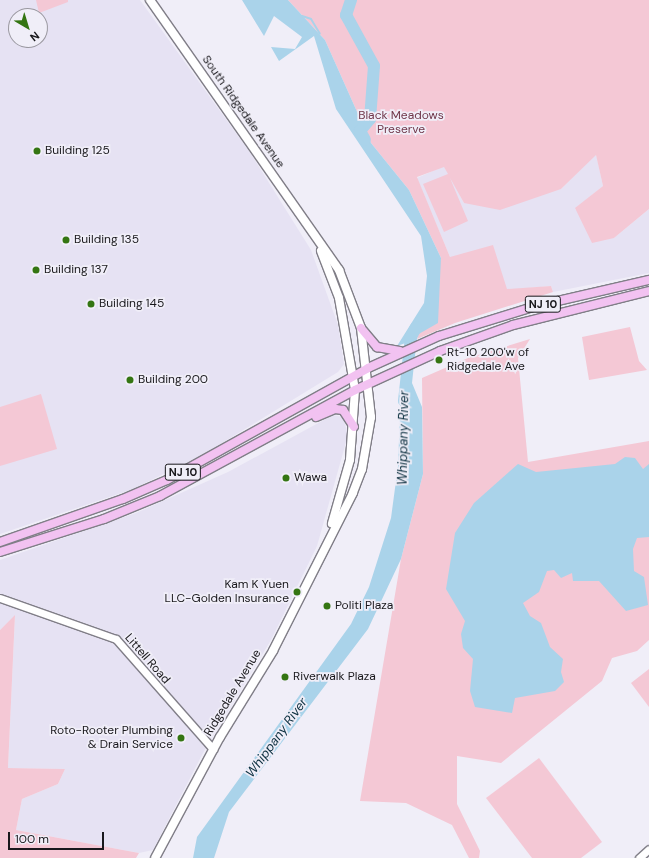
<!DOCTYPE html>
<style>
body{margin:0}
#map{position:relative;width:649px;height:858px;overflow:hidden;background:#f0eef8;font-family:"DM Sans",sans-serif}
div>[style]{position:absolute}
.built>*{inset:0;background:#e6e2f3}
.green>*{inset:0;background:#f4c8d5}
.water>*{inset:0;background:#aad3ea}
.stream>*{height:2px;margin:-1px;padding:0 1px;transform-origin:1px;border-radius:1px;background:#aad3ea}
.river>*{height:12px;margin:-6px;padding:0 6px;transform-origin:6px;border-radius:6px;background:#aad3ea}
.roads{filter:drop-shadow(1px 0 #807e87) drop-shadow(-1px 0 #807e87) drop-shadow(0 1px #807e87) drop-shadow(0 -1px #807e87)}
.tertiary>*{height:7px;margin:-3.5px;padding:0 3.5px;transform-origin:3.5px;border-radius:3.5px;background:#fff}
.secondary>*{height:8px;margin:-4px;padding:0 4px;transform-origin:4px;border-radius:4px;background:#fff}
.primary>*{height:8px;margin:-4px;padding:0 4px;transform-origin:4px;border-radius:4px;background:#f2c2f1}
.dots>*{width:11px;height:11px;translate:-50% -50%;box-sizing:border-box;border:2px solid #f0eef8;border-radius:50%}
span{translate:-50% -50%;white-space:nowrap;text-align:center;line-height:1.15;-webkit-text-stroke:3.5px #f0eef8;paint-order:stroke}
.shield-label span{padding:1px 3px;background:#f0eef8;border:1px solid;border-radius:3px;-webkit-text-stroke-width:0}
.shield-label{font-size:11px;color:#19181c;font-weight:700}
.street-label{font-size:12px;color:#19181c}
.park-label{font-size:12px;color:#71384b}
.poi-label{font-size:12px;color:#19181c}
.left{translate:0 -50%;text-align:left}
.right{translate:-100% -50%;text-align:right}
.water-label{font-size:13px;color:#0b2f3f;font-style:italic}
.north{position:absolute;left:8px;top:8px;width:40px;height:40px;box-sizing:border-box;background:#f0eef8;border:1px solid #9a98a0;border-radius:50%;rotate:142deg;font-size:11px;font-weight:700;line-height:16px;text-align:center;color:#19181c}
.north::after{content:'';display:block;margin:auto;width:14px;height:18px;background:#347512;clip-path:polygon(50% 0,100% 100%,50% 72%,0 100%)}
.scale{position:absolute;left:8px;top:832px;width:96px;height:18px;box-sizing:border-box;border:2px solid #19181c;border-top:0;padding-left:5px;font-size:12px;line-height:14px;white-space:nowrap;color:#19181c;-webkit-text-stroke:3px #f0eef8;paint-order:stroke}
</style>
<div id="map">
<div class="built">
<div style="clip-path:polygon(evenodd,0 0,140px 0,251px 154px,311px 250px,338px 325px,344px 364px,338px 372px,204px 454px,133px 489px,0 534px,0 0,16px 16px,40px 16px,40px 40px,16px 40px,16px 16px)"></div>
<div style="clip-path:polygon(596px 154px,603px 186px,575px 209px,614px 238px,649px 209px,649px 273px,553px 292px,551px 286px,507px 290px,450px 257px,417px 178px,444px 166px,464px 203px,561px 189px)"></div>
<div style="clip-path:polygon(333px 415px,343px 417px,348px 435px,317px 546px,271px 640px,203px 753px,153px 850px,139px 853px,16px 830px,22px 799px,58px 784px,65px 769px,8px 768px,15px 616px,0 630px,0 560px,136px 513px,228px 472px)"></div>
</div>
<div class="green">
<div style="clip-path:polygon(36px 0,68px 0,68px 2px,39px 13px)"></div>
<div style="clip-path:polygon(288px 0,649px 0,649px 209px,614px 238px,592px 243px,575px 208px,603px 186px,596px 155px,561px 189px,500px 210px,464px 203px,450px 178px,468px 221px,444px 232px,423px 184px,448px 174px,444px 167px,417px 177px,450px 257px,493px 245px,507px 289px,551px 286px,553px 292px,455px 323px,417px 339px,441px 258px,409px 190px,371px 143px,325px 40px)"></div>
<div style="clip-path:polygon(630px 327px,639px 361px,647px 370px,589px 380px,582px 337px)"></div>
<div style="clip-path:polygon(530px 339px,518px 358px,528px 462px,649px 441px,649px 640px,637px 651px,612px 658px,602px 681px,501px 763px,457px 756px,457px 804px,480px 851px,479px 858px,469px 858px,452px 825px,406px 803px,360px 801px,401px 559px,423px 474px,422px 378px,468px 358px)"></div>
<div style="clip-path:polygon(41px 394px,57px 449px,0 466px,0 407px)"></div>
<div style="clip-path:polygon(15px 615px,8px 768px,65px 769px,58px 784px,22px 799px,16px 830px,139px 853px,136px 858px,0 858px,0 630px)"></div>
<div style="clip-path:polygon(649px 669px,649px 707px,631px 683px)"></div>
<div style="clip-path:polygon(539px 758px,602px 842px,581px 858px,532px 858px,486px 798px)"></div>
</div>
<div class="water">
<div style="clip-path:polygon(242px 0,288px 0,325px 40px,371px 143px,409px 190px,441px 258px,438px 323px,417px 335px,417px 339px,397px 346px,424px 303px,427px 276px,421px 236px,336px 109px,314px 36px,279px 61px,271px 47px,295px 49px,302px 37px,274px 16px,264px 36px)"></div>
<div style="clip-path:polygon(412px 383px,422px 407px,423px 474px,401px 559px,368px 629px,229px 812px,214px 858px,193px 858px,197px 837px,351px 624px,369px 587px,391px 518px,398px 466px,401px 386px)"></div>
<div style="clip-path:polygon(625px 457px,635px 458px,643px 469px,649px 464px,649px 537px,637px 538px,633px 549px,634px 571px,644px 577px,648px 605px,626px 611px,599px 581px,573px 581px,572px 573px,561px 578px,554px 570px,547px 571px,539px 592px,523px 603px,530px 616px,541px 623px,550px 647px,563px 659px,561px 672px,564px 682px,555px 691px,515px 698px,512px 713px,475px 707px,470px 691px,473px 659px,463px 648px,461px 634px,465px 621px,446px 589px,455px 533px,474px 503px,518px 464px,536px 472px,615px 464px)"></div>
</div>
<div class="stream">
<div style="left:302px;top:16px;width:9px;rotate:18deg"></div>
<div style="left:311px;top:19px;width:17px;rotate:59deg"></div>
</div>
<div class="river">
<div style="left:351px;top:0;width:16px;rotate:108deg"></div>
<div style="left:346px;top:15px;width:58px;rotate:61.2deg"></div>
<div style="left:374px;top:66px;width:53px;rotate:94.3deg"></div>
<div style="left:370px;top:119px;width:16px;rotate:130deg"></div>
<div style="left:360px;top:131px;width:10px;rotate:61deg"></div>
<div style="left:404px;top:401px;width:64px;rotate:-83.8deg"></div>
<div style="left:411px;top:337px;width:11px;rotate:-63deg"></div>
</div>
<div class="roads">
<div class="tertiary">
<div style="left:0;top:598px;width:123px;rotate:19.5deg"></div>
<div style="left:116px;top:639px;width:147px;rotate:48.6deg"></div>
<div style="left:639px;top:858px;width:13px;rotate:-42deg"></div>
</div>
<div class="secondary">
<div style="left:150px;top:0;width:330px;rotate:55deg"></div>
<div style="left:339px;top:270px;width:62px;rotate:69.2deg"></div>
<div style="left:361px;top:328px;width:90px;rotate:83.6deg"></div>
<div style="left:371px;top:417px;width:53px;rotate:99.8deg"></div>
<div style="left:362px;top:469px;width:26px;rotate:111deg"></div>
<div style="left:353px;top:493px;width:177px;rotate:116.9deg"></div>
<div style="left:273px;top:651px;width:101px;rotate:121.6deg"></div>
<div style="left:220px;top:737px;width:137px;rotate:118.2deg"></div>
<div style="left:321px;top:251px;width:50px;rotate:69deg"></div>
<div style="left:339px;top:298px;width:93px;rotate:80.1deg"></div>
<div style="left:355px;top:390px;width:70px;rotate:94.1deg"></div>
<div style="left:350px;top:460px;width:66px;rotate:105.9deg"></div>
</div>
<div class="primary">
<div style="left:361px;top:328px;width:25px;rotate:50deg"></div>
<div style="left:377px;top:347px;width:23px;rotate:10deg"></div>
<div style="left:316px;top:417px;width:21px;rotate:-23deg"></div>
<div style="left:335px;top:409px;width:8px;rotate:7deg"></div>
<div style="left:343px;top:410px;width:20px;rotate:57deg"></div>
<div style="left:0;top:542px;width:130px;rotate:-19.3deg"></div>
<div style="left:123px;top:499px;width:48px;rotate:-23.4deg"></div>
<div style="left:167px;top:480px;width:230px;rotate:-29.1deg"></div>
<div style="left:368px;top:368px;width:78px;rotate:-24.3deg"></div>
<div style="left:439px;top:336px;width:102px;rotate:-17.2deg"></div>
<div style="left:536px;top:306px;width:116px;rotate:-13deg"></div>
<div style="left:0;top:552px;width:109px;rotate:-17.6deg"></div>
<div style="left:104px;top:519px;width:61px;rotate:-22.3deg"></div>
<div style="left:160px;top:496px;width:222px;rotate:-28.5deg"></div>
<div style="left:355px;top:390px;width:94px;rotate:-24.6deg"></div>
<div style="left:440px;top:351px;width:77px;rotate:-19.6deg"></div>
<div style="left:513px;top:325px;width:140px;rotate:-14deg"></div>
</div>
</div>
<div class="dots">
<div style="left:37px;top:151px;background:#347512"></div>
<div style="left:66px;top:240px;background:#347512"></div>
<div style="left:36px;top:270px;background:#347512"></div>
<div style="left:91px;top:304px;background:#347512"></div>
<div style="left:439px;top:360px;background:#347512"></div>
<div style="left:130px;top:380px;background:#347512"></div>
<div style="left:286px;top:478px;background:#347512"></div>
<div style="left:297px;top:592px;background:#347512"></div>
<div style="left:327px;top:606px;background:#347512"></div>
<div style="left:285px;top:677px;background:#347512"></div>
<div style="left:181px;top:738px;background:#347512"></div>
</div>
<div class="shield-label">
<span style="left:543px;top:304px">NJ 10</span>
<span style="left:183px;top:472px">NJ 10</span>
</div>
<div class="street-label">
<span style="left:243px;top:112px;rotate:55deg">South Ridgedale Avenue</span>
<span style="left:147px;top:659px;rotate:49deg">Littell Road</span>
<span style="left:233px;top:693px;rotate:-59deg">Ridgedale Avenue</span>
</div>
<div class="park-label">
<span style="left:401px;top:123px">Black Meadows<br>Preserve</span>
</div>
<div class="poi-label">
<span class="left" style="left:45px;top:151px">Building 125</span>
<span class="left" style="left:74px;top:240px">Building 135</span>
<span class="left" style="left:44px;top:270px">Building 137</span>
<span class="left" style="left:99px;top:304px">Building 145</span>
<span class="left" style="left:447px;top:360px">Rt-10 200'w of<br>Ridgedale Ave</span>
<span class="left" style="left:138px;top:380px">Building 200</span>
<span class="left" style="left:294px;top:478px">Wawa</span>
<span class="right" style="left:289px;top:592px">Kam K Yuen<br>LLC-Golden Insurance</span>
<span class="left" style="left:335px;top:606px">Politi Plaza</span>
<span class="left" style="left:293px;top:677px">Riverwalk Plaza</span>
<span class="right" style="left:173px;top:738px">Roto-Rooter Plumbing<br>&amp; Drain Service</span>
</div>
<div class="water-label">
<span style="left:404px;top:438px;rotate:-89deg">Whippany River</span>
<span style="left:277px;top:738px;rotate:-54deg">Whippany River</span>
</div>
<div class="north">N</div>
<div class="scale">100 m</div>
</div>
